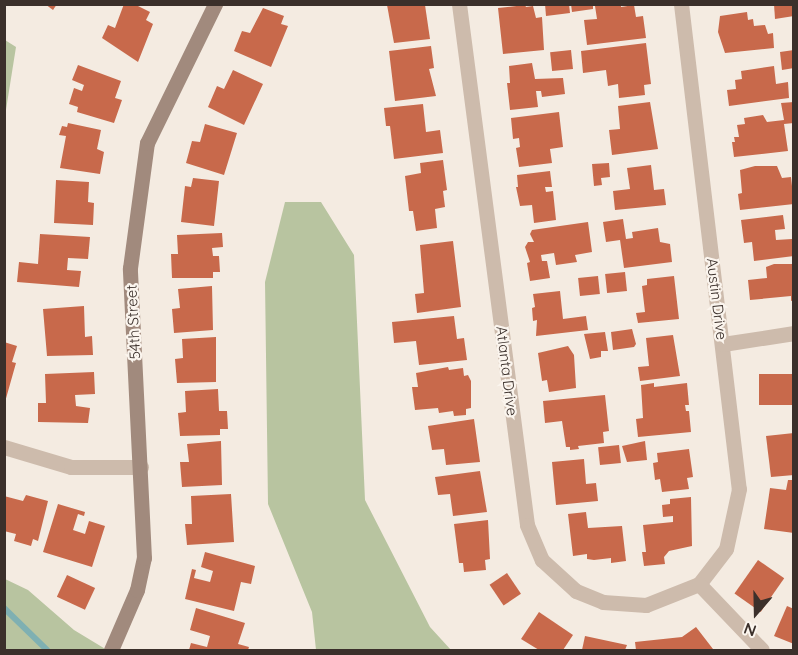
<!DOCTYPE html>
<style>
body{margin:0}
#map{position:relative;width:798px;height:655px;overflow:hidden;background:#f4ebe1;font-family:Quicksand,sans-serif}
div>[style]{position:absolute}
.green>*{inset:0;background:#b8c4a0}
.stream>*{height:6px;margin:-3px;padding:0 3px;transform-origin:3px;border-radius:3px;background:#7fb0b2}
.building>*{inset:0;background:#c8694b;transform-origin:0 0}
.street>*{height:15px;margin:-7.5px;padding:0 7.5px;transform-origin:7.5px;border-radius:7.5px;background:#cdbbac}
.secondary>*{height:15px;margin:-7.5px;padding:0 7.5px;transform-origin:7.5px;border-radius:7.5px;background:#a18a7d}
span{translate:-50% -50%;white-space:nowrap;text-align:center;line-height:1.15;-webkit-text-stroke:4.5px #fbf5ee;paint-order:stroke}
.street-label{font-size:15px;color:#3b302b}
.frame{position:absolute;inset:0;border:6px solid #3b302b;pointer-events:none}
.north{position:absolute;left:726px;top:583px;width:60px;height:60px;-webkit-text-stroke:4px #fbf5ee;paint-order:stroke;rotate:200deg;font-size:16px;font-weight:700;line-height:24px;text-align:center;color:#3b302b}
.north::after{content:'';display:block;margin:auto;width:21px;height:27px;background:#3b302b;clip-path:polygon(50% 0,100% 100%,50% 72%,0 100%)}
</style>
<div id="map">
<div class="green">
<div style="clip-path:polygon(5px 40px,16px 47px,5px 116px)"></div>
<div style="clip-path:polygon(285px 202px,321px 202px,354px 255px,365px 500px,430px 627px,451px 650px,316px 650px,312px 612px,268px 504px,265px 282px)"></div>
<div style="clip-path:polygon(5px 579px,28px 590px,74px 630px,107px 650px,5px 650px)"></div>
</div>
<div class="stream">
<div style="left:4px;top:608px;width:60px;rotate:44.3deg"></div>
</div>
<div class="building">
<div style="clip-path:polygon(45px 4px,57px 4px,53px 10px)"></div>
<div style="clip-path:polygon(124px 4px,134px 4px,150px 12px,146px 20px,153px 24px,138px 62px,102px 38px,108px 25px,115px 28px)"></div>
<div style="clip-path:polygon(545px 4px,569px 4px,570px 13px,546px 16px)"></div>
<div style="clip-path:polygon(571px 4px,593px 4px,593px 9px,572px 12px)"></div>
<div style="clip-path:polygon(621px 4px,621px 7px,634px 5px,636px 17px,643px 16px,646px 38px,587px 45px,584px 20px,597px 19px,595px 6px)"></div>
<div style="clip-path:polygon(774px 4px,794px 4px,794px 16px,775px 19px)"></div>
<div style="clip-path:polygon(387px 5px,425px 5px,430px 39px,394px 43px)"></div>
<div style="clip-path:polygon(525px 5px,526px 7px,533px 6px,536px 18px,542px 17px,544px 50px,503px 54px,498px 8px)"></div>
<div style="clip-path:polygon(263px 8px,284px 16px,281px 24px,288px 26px,271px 67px,234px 51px,242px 31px,250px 33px)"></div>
<div style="clip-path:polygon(747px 12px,748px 20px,753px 19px,754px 26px,765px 25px,768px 34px,773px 33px,774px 48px,725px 53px,718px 32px,720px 16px)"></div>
<div style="clip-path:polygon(646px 43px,651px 84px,644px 85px,645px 95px,619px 98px,618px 84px,608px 86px,606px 70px,583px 73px,581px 51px)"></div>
<div style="clip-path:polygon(431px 46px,434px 68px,429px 69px,436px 96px,395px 101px,389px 51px)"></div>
<div style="left:571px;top:50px;width:19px;height:21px;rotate:84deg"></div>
<div style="clip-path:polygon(794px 50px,794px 68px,782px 70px,780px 52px)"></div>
<div style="clip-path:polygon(532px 63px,535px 79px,563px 78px,565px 94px,542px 97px,541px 91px,536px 91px,538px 107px,510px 110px,507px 83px,510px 83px,509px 66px)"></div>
<div style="clip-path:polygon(78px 65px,121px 81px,115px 98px,122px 100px,114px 123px,77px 112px,78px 107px,69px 104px,74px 88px,82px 91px,84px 85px,72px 80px)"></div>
<div style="clip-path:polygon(774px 66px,776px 84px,788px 82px,789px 98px,729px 106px,727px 90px,736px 89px,735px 80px,742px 79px,741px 71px)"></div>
<div style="clip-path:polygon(233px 70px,263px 84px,244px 125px,208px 107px,217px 86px,224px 89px)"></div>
<div style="clip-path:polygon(650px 102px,658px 149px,612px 155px,609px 130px,620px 129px,618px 106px)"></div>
<div style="clip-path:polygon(794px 102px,794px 123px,784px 124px,788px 151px,734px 157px,732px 142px,735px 142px,734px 137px,739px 137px,737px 125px,745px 124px,744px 118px,763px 115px,767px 122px,784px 120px,781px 103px)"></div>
<div style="clip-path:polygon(423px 104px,426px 132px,440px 130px,443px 153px,394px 159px,390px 126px,386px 126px,384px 108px)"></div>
<div style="clip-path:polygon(559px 112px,563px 147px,550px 149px,552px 163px,519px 167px,516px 148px,520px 147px,519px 138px,513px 139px,511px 118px)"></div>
<div style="clip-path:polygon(68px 123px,101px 130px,97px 149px,104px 152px,100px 174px,60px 168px,66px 136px,59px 135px,62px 126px,67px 127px)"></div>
<div style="clip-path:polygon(205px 124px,237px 133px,224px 175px,186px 163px,192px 141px,200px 142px)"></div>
<div style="clip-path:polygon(443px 160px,447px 190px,443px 191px,445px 207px,435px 209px,437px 228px,416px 231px,413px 211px,409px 211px,405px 176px,421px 173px,420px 163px)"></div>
<div style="clip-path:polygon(609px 163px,610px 177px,601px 178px,602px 185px,594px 186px,592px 164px)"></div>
<div style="clip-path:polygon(651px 165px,654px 190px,664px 189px,666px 205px,615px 210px,613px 191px,630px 189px,627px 168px)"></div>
<div style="clip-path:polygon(755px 166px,777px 166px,782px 178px,791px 177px,794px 204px,740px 210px,738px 194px,742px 193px,740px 170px)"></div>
<div style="clip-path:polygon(550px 171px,552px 187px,545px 187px,546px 192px,553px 191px,556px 220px,534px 223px,532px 205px,520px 206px,516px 187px,518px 187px,517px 175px)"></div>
<div style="clip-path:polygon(193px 178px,219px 181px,214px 226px,181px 222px,185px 186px,191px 187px)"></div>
<div style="clip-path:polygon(56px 180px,89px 182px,88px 202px,94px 203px,93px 225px,54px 223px)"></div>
<div style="clip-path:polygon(783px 215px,785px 229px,775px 230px,776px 240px,792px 239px,794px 256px,754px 261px,752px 242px,744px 243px,741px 220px)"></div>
<div style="clip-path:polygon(623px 219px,626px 239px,633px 238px,632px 232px,658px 228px,660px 242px,670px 244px,672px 262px,624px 268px,620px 240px,606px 242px,603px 222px)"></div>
<div style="clip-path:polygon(588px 222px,592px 252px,575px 255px,577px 262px,556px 265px,554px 253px,541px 255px,542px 261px,547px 261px,550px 278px,530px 281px,527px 263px,530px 262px,525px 247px,528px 242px,534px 242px,530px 234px,532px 230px)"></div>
<div style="clip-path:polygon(222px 233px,223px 247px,212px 248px,213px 256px,219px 256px,220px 272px,213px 272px,213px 278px,172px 278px,171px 254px,178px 254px,177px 235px)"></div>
<div style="clip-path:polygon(40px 234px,90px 237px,88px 259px,68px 258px,67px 270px,81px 271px,79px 287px,17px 282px,19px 262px,38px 264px)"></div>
<div style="clip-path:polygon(453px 241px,461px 307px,417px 313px,415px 294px,424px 293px,420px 245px)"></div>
<div style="clip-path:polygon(774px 264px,794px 264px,794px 300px,791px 301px,791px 296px,750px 300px,748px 280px,767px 278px,766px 267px)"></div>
<div style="left:625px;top:272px;width:19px;height:20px;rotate:84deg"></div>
<div style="left:598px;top:276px;width:18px;height:20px;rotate:84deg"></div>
<div style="clip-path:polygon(674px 276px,679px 319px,638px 323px,636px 313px,645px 312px,642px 286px,647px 285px,647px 279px)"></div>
<div style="clip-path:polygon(212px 286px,213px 330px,174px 333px,172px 309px,180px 308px,178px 289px)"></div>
<div style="clip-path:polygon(560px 291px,563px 319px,586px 316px,588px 330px,536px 336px,537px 320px,533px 321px,532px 308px,535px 307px,533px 294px)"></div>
<div style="clip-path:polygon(84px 306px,85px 337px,92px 336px,93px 355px,47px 356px,43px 309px)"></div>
<div style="clip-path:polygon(454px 316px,457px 339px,464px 338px,467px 360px,419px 365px,416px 341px,394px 343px,392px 322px)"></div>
<div style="clip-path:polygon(632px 329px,636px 344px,634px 347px,613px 350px,611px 332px)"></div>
<div style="clip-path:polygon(605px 332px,608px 351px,601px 351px,601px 357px,590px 359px,584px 334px)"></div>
<div style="clip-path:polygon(673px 335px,680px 376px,640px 381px,638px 367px,649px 366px,646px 338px)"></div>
<div style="clip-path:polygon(216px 337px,216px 382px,177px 383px,175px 359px,183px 358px,182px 339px)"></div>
<div style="clip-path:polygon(4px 342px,17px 346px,12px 362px,16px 363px,5px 402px)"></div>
<div style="clip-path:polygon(568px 346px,574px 355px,576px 388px,549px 392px,547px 380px,542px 381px,538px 353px)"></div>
<div style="clip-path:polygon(448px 367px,449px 370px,463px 368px,464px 376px,468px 375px,471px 381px,471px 408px,466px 409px,466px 415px,454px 416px,453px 411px,439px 413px,438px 408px,415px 410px,412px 387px,418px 387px,416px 373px)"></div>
<div style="clip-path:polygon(94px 372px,95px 394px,75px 395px,76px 406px,90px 408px,88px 423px,38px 422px,38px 403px,46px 403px,45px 374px)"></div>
<div style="left:794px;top:374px;width:31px;height:35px;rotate:90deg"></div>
<div style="clip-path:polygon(654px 383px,654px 387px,687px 383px,689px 405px,685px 405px,686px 411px,689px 411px,691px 432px,638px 437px,636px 419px,643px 418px,641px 385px)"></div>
<div style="clip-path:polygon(218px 389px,219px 411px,227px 411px,228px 429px,220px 429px,220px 435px,180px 436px,178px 413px,186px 412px,185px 391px)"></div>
<div style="clip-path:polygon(605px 395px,609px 431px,603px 432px,604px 443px,578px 446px,579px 449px,570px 450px,570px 447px,566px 447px,562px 421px,545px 423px,543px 401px)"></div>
<div style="clip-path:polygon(474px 419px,480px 462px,446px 465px,444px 449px,432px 450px,428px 426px)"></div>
<div style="clip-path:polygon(794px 433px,794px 475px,771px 477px,766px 436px)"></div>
<div style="clip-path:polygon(221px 441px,222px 485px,182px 487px,180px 462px,189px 462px,187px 444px)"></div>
<div style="clip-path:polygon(645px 441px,647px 460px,627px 462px,622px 446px)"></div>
<div style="left:619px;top:445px;width:18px;height:21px;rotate:84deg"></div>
<div style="clip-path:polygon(689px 449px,693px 477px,687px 478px,689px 489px,662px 492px,660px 479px,655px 480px,653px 463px,658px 462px,657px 453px)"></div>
<div style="clip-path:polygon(584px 459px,586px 484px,596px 483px,598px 501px,556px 505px,552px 462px)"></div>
<div style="clip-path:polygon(480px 471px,487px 512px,453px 516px,450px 494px,438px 495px,435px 477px)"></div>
<div style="clip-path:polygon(788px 480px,794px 480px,794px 533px,764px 529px,770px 488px,786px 490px)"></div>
<div style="clip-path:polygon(231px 494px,234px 542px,187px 545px,185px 524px,192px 524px,191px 496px)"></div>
<div style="clip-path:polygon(26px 495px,48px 501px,38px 541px,33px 539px,31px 546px,14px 541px,16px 534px,4px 531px,4px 496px,23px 501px)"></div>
<div style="clip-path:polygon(691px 497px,692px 546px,669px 551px,664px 557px,665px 564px,644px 566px,642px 552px,646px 552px,643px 525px,673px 522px,673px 516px,663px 517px,662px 505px,670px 504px,670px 499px)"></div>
<div style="clip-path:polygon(58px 504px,85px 512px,84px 516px,78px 514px,73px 530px,85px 534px,89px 521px,105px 526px,92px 567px,43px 552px)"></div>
<div style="clip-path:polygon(586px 512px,588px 528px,622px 526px,626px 561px,611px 563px,611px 558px,594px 560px,587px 559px,587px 554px,573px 556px,568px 514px)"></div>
<div style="clip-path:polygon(488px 520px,490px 559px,485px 560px,486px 570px,464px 572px,463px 563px,459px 563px,454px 524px)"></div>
<div style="clip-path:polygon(205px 552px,255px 566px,251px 584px,241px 582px,234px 611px,185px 599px,192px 569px,196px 570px,194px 578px,210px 582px,213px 571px,201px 567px)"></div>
<div style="left:758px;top:560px;width:32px;height:41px;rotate:35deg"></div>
<div style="left:507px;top:573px;width:25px;height:21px;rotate:56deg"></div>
<div style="left:67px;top:575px;width:31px;height:24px;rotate:25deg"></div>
<div style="clip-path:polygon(787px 606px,794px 609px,794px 644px,774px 636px)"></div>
<div style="clip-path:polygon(196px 608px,245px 623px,238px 644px,249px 647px,248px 650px,189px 650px,191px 643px,207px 647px,210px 636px,190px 630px)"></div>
<div style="clip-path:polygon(539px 612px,573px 635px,563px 650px,539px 650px,521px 639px)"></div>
<div style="clip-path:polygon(696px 627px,713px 649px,711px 650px,636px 650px,635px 642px,682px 637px)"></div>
<div style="clip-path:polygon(585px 636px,627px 645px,625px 650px,582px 650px)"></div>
</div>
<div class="street">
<div style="left:459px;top:4px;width:525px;rotate:82.56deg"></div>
<div style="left:527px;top:525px;width:38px;rotate:67deg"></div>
<div style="left:542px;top:560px;width:46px;rotate:42.4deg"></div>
<div style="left:576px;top:591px;width:29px;rotate:22deg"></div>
<div style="left:603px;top:602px;width:43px;rotate:4deg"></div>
<div style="left:646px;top:605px;width:57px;rotate:-21.6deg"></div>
<div style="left:681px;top:4px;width:488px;rotate:83.2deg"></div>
<div style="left:739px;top:489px;width:61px;rotate:102.2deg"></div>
<div style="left:726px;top:549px;width:44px;rotate:127.6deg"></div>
<div style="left:723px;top:344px;width:72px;rotate:-8.8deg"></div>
<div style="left:4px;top:447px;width:70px;rotate:16.6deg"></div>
<div style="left:71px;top:467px;width:70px"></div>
<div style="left:699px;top:584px;width:91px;rotate:46.3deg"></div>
</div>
<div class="secondary">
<div style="left:111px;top:650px;width:65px;rotate:-66.6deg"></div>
<div style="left:137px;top:590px;width:33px;rotate:-78deg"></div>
<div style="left:144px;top:558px;width:290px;rotate:-92.8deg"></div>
<div style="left:130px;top:268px;width:126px;rotate:-82.3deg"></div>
<div style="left:147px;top:143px;width:155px;rotate:-63.9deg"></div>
</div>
<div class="street-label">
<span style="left:717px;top:299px;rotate:83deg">Austin Drive</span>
<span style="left:133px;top:322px;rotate:-93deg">54th Street</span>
<span style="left:507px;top:371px;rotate:83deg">Atlanta Drive</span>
</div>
<div class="frame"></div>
<div class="north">N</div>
</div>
